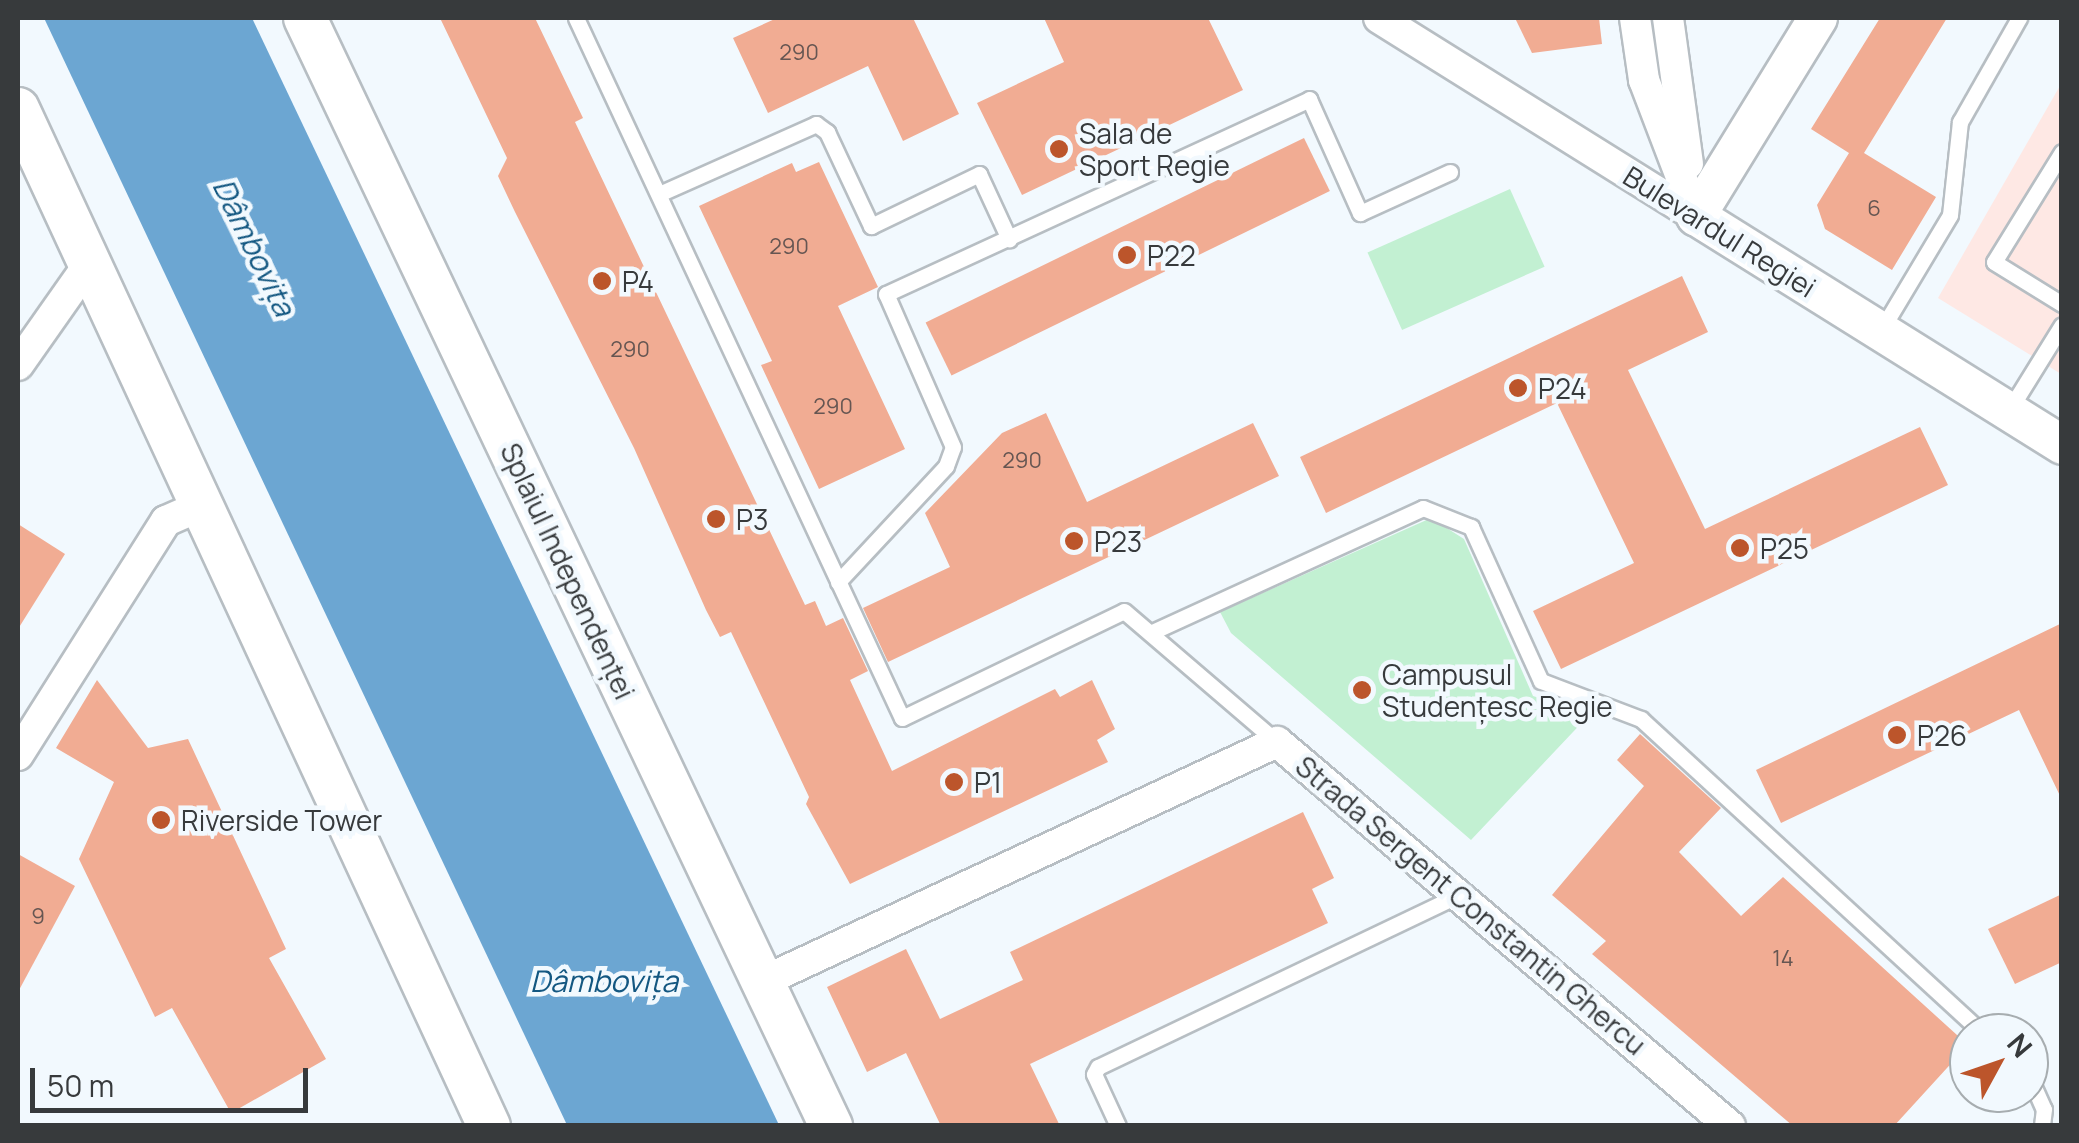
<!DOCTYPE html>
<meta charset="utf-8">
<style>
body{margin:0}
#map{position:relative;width:2079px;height:1143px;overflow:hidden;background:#f2f9fe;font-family:Manrope,sans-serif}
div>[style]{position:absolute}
.commercial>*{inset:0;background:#fee8e4}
.green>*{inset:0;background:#c2f0d2;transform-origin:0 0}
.water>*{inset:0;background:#6ca6d2}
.building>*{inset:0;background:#f1ac93;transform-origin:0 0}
.roads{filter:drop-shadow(2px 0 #b7bec3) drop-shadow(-2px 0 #b7bec3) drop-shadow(0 2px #b7bec3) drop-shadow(0 -2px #b7bec3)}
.service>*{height:15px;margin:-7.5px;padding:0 7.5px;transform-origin:7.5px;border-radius:7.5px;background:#fff}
.minor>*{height:30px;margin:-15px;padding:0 15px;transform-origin:15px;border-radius:15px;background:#fff}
.tertiary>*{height:38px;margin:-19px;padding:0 19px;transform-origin:19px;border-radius:19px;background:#fff}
.secondary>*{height:42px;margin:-21px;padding:0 21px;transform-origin:21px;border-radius:21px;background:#fff}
.dots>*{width:28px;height:28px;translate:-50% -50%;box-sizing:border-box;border:5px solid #f2f9fe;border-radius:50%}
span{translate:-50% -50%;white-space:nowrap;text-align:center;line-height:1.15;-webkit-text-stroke:9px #f2f9fe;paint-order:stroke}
.number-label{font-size:22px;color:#665652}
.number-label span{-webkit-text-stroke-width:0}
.poi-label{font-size:28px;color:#373a3c}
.left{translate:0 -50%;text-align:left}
.street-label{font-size:28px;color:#373a3c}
.water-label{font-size:30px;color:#135781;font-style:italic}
.frame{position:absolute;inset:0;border:20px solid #373a3c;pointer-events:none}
.north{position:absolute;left:1949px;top:1013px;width:100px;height:100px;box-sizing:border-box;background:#f2f9fe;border:2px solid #a7adb0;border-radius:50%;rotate:50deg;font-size:28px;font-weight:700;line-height:40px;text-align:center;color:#373a3c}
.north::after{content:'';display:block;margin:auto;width:35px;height:45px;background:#bc552b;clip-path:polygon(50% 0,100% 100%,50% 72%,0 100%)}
.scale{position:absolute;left:30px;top:1068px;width:278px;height:45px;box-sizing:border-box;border:5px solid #373a3c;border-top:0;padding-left:12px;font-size:30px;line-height:35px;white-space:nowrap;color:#373a3c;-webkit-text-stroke:8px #f2f9fe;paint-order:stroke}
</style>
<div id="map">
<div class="commercial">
<div style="clip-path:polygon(2061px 84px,2061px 374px,1938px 298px)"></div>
</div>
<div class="green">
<div style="left:1510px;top:189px;width:85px;height:156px;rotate:66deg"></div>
<div style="clip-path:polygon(1431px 518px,1464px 539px,1533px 696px,1590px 714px,1471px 840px,1231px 633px,1220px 612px)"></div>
</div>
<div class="water">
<div style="clip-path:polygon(44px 18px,252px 18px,779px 1125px,567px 1125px)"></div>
</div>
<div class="building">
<div style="clip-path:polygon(440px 18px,535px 18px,583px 118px,575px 122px,805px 605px,815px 601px,826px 626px,843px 618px,868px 671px,850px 680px,892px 771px,1055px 689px,1060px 697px,1092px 680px,1115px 729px,1097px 740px,1108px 762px,850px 884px,806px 804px,809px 797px,731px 632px,720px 637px,706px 610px,634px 448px,515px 212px,498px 176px,507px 158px)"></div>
<div style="clip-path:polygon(777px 18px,913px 18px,959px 114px,903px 141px,868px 66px,768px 113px,733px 38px)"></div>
<div style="clip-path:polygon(1044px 18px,1208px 18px,1243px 90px,1022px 195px,977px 103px,1064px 62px)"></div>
<div style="clip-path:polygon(1515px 18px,1599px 18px,1602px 44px,1532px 53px)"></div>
<div style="clip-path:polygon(1880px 18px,1947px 18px,1864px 153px,1936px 197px,1892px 270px,1825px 229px,1817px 205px,1849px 153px,1811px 129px)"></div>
<div style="left:1304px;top:138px;width:59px;height:421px;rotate:64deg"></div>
<div style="clip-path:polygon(819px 162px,878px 287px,838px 306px,905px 449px,819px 489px,761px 365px,772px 361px,699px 206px,792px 163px,796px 172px)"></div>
<div style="clip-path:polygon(1682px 276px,1708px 332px,1628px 370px,1705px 529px,1920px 427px,1948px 485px,1561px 669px,1533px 611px,1634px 563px,1557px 403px,1326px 513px,1300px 457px)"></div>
<div style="clip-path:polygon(1046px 413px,1087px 502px,1253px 423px,1279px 476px,888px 662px,863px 608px,950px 567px,925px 513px,1002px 433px)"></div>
<div style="clip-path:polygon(18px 524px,65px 554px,18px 629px)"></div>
<div style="clip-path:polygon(2062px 623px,2062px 800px,2019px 710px,1781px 823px,1756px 770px)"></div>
<div style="clip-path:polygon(97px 680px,148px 748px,188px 739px,286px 949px,269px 958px,326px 1059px,231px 1113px,172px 1008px,155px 1017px,79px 859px,114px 782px,56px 748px)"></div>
<div style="clip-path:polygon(1640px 734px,1721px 808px,1679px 852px,1741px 916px,1783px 877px,1968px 1045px,1894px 1126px,1793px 1126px,1592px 954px,1606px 941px,1552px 895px,1644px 786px,1617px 760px)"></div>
<div style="clip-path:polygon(1303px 812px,1334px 878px,1312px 889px,1328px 923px,1030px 1064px,1060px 1126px,941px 1126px,906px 1053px,867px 1072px,827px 987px,906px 949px,940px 1019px,1023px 980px,1010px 952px)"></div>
<div style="clip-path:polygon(18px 854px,75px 886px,18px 992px)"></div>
<div style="clip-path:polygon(2062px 894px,2062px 962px,2015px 984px,1988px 929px)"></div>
</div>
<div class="roads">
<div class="service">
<div style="left:576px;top:18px;width:772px;rotate:65.03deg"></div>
<div style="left:902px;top:718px;width:246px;rotate:-25.7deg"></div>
<div style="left:1124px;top:611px;width:201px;rotate:40.6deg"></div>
<div style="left:2062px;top:152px;width:129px;rotate:121.7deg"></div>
<div style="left:1994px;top:262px;width:80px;rotate:31.7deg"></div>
<div style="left:659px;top:194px;width:172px;rotate:-24deg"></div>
<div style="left:816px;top:124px;width:14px;rotate:36deg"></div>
<div style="left:827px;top:132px;width:104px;rotate:64.9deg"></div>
<div style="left:871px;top:226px;width:120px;rotate:-25.7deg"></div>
<div style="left:979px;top:174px;width:72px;rotate:65.2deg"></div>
<div style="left:1880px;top:332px;width:136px;rotate:-59.1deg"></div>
<div style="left:1950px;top:215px;width:94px;rotate:-83.9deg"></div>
<div style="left:1960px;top:122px;width:120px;rotate:-60.4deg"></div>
<div style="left:2008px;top:412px;width:102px;rotate:-58.2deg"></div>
<div style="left:838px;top:582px;width:158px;rotate:-47deg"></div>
<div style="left:946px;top:466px;width:20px;rotate:-70deg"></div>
<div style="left:953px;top:447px;width:167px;rotate:-113.6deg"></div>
<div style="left:886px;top:294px;width:466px;rotate:-24.7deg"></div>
<div style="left:1309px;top:99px;width:125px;rotate:65.9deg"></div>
<div style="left:1360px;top:213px;width:99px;rotate:-24.5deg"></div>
<div style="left:1150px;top:633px;width:300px;rotate:-24.6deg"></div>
<div style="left:1423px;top:508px;width:52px;rotate:21.6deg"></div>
<div style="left:1471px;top:527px;width:169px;rotate:65.6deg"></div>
<div style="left:1541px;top:681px;width:107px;rotate:20.8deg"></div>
<div style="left:1641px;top:719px;width:464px;rotate:42.6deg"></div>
<div style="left:2029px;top:1076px;width:36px;rotate:66deg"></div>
<div style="left:2044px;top:1109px;width:17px;rotate:97deg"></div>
<div style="left:1118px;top:1126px;width:57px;rotate:-114.8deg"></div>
<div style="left:1094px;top:1074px;width:8px;rotate:-60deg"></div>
<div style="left:1098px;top:1067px;width:399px;rotate:-25.5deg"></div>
</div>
<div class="minor">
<div style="left:1379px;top:18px;width:374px;rotate:32deg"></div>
<div style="left:1635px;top:18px;width:63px;rotate:81.7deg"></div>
<div style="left:1644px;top:80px;width:146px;rotate:69.1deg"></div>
<div style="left:1668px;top:18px;width:147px;rotate:82.2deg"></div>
<div style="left:18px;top:365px;width:127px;rotate:-54.9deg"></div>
<div style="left:18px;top:755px;width:277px;rotate:-57.7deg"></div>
<div style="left:166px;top:521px;width:43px;rotate:-23.6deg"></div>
<div style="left:764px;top:981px;width:566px;rotate:-24.98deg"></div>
<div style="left:1277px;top:742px;width:594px;rotate:40.29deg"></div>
</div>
<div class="tertiary">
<div style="left:1818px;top:18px;width:233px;rotate:121.6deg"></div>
<div style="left:1696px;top:216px;width:432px;rotate:32deg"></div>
</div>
<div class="secondary">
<div style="left:305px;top:18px;width:1227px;rotate:64.6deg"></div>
<div style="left:18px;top:109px;width:1121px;rotate:65.15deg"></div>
</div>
</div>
<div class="dots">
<div style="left:1059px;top:149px;background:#bc552b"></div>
<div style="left:1127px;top:255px;background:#bc552b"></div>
<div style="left:602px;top:281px;background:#bc552b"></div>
<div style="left:1518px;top:388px;background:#bc552b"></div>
<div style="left:716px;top:519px;background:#bc552b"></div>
<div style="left:1074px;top:541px;background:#bc552b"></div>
<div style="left:1740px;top:548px;background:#bc552b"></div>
<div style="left:1362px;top:690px;background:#bc552b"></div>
<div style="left:1897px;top:735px;background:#bc552b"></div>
<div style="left:954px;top:782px;background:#bc552b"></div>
<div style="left:161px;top:820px;background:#bc552b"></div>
</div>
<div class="number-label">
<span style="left:799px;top:53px">290</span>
<span style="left:1874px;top:209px">6</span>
<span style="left:789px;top:247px">290</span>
<span style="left:630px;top:350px">290</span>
<span style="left:833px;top:407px">290</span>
<span style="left:1022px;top:461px">290</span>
<span style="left:38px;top:917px">9</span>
<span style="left:1783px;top:959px">14</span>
</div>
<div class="poi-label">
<span class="left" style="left:1079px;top:149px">Sala de<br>Sport Regie</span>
<span class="left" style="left:1147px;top:255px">P22</span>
<span class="left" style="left:622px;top:281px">P4</span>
<span class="left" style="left:1538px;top:388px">P24</span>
<span class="left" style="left:736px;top:519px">P3</span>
<span class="left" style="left:1094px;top:541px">P23</span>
<span class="left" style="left:1760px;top:548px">P25</span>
<span class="left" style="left:1382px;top:690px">Campusul<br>Studențesc Regie</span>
<span class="left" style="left:1917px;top:735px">P26</span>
<span class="left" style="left:974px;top:782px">P1</span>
<span class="left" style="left:181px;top:820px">Riverside Tower</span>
</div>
<div class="street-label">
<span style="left:1720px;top:231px;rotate:32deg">Bulevardul Regiei</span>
<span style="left:568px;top:571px;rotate:65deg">Splaiul Independenței</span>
<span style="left:1471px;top:905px;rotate:40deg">Strada Sergent Constantin Ghercu</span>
</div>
<div class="water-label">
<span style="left:254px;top:247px;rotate:64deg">Dâmbovița</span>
<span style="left:604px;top:981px">Dâmbovița</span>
</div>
<div class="frame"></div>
<div class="north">N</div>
<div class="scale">50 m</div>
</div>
